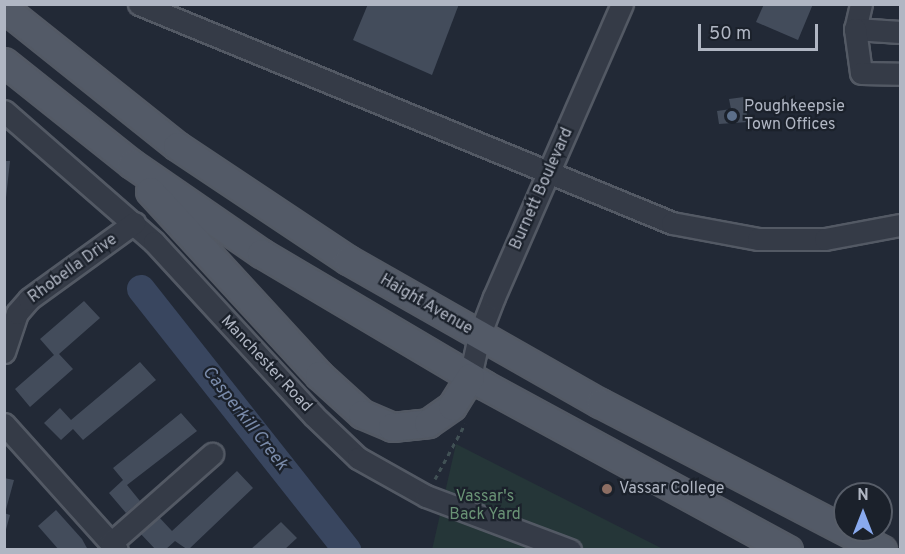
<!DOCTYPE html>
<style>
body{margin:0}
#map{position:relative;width:905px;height:554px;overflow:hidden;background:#222936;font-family:Overpass,sans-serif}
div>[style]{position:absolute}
.green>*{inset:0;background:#253638}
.river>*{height:28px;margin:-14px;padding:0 14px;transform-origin:14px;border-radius:14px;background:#39465f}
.building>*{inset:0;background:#434c5b}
.path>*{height:3px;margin-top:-1.5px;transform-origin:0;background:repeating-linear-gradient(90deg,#415155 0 4.5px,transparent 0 9px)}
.roads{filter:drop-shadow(2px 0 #535964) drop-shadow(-2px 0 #535964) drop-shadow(0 2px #535964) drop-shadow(0 -2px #535964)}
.minor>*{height:21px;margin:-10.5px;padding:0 10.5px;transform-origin:10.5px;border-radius:10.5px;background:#353b47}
.major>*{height:27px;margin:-13.5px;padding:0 13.5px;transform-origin:13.5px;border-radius:13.5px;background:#535a67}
.dots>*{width:16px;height:16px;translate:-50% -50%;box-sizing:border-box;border:3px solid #1b212b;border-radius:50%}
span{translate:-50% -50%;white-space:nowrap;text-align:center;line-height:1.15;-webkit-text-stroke:4.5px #1b212b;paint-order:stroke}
.poi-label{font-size:16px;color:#b0b6c3}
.left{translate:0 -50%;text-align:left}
.street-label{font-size:16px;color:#b0b6c3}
.park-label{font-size:16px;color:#699275}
.water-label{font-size:18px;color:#7a8baa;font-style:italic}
.frame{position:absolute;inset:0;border:6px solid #b0b6c3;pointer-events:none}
.north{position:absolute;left:833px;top:482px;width:60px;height:60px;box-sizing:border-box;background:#1b212b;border:2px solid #575d68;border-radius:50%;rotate:0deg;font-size:16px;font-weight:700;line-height:24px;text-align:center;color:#b0b6c3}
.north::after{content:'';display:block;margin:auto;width:21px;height:27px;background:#89aaef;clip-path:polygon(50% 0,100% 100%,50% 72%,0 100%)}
.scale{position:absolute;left:698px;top:24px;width:120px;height:27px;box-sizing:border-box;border:3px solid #b0b6c3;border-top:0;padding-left:8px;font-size:18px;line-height:21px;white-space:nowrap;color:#b0b6c3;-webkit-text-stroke:4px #1b212b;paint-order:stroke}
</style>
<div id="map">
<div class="green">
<div style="clip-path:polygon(456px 444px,663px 549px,432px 550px)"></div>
</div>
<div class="river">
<div style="left:141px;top:289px;width:333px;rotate:51.7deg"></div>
</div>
<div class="building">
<div style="clip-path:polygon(368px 4px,459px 4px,432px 75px,353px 40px)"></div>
<div style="clip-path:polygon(764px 4px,813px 4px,798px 40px,756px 22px)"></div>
<div style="clip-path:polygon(744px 97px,748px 122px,719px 124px,717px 111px,731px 109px,729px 99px)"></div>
<div style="clip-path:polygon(4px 161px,10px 161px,4px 216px)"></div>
<div style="clip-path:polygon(84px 301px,100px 318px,59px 354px,73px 369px,30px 407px,15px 389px,54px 355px,40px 339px)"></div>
<div style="clip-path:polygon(140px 362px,156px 380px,83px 440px,73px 429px,61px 440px,44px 423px,60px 408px,71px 420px)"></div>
<div style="clip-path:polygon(181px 413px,197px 431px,127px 485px,140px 501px,126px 513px,109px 493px,123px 480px,113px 468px)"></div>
<div style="clip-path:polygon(237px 471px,253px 488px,188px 550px,175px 541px,165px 550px,156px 550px,139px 532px,157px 515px,172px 531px)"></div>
<div style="clip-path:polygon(4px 478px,14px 480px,5px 513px,4px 513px)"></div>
<div style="clip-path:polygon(56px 510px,82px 539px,88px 550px,59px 550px,38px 526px)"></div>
<div style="clip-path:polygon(4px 513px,10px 515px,5px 533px,4px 533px)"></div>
<div style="clip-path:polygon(281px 522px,297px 538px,284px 550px,250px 550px)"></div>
</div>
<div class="path">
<div style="left:435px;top:479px;width:63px;rotate:-61.4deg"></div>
</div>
<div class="roads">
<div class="minor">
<div style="left:139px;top:4px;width:576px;rotate:22.34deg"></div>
<div style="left:672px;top:223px;width:87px;rotate:10.5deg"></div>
<div style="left:758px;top:239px;width:67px"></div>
<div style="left:825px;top:239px;width:76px;rotate:-10.6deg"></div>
<div style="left:861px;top:4px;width:26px;rotate:103deg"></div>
<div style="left:855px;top:29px;width:45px;rotate:3.8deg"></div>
<div style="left:855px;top:29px;width:44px;rotate:82.2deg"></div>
<div style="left:861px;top:73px;width:39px;rotate:1deg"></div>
<div style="left:4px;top:111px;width:199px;rotate:41.1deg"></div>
<div style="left:154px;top:242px;width:236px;rotate:47.4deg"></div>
<div style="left:314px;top:416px;width:61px;rotate:43.7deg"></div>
<div style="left:358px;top:458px;width:78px;rotate:29.2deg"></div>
<div style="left:426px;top:496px;width:154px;rotate:20.6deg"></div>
<div style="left:4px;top:352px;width:41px;rotate:-71.6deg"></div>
<div style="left:17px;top:313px;width:18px;rotate:-49deg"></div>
<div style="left:29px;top:299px;width:130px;rotate:-35.9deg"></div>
<div style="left:470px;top:377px;width:42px;rotate:-77.6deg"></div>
<div style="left:479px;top:336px;width:42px;rotate:-69deg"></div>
<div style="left:494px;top:297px;width:320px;rotate:-66.4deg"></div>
<div style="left:4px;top:424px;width:169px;rotate:48.1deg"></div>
<div style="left:111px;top:543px;width:135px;rotate:-41.4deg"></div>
</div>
<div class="major">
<div style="left:4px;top:8px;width:221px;rotate:38.6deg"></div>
<div style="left:177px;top:146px;width:206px;rotate:33.7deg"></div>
<div style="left:348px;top:260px;width:290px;rotate:29.6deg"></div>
<div style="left:600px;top:403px;width:318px;rotate:27.5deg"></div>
<div style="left:4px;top:62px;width:164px;rotate:38.6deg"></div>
<div style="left:132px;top:164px;width:157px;rotate:34.6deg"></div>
<div style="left:261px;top:253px;width:259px;rotate:30.6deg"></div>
<div style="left:484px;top:385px;width:346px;rotate:28.5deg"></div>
<div style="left:150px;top:191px;width:250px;rotate:47.4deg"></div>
<div style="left:319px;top:375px;width:58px;rotate:42.2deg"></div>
<div style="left:362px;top:414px;width:33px;rotate:23deg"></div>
<div style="left:392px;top:427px;width:36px;rotate:-6deg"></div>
<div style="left:428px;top:423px;width:29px;rotate:-35deg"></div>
<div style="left:452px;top:406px;width:34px;rotate:-58deg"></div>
</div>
</div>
<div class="dots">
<div style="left:732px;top:116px;background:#5c6f8a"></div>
<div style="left:607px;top:489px;background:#8d6e63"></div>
</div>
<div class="poi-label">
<span class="left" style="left:744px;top:116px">Poughkeepsie<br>Town Offices</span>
<span class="left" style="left:619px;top:489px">Vassar College</span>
</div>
<div class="street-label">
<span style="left:542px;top:189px;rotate:-66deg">Burnett Boulevard</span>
<span style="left:73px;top:269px;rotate:-36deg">Rhobella Drive</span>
<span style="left:426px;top:305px;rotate:30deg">Haight Avenue</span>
<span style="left:266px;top:364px;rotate:47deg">Manchester Road</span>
</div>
<div class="park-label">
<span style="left:485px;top:506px">Vassar's<br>Back Yard</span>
</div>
<div class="water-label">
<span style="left:244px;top:419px;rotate:52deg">Casperkill Creek</span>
</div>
<div class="frame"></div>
<div class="north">N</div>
<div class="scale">50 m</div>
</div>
